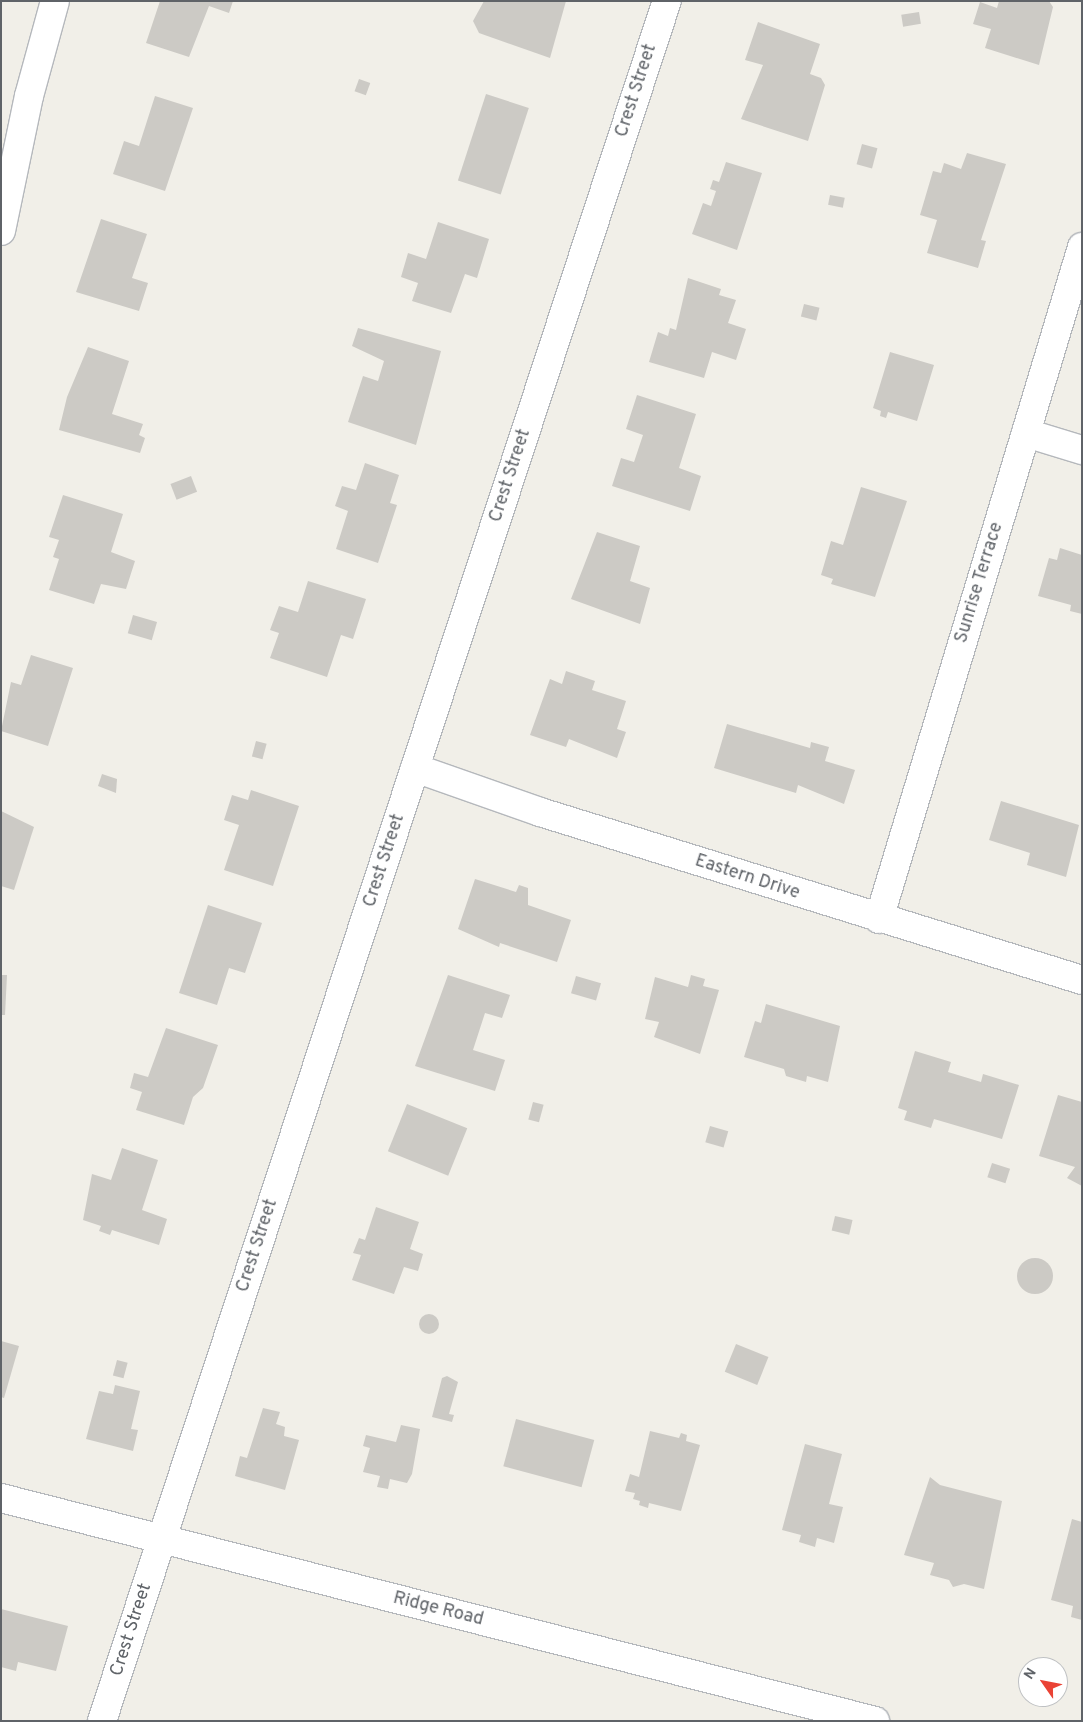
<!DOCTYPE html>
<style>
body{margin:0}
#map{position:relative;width:1083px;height:1722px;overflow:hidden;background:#f1efe8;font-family:Overpass,sans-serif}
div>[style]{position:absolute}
.building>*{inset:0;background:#cccac5;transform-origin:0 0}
.round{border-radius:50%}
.roads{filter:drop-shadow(1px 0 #b5b8bc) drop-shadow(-1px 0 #b5b8bc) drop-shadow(0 1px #b5b8bc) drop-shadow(0 -1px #b5b8bc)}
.minor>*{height:28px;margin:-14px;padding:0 14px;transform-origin:14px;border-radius:14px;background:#fff}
span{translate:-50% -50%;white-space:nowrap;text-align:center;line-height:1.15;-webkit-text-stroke:4.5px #fff;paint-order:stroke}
.street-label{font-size:18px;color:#5f6368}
.frame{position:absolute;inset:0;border:2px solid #5f6368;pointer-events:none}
.north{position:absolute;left:1018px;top:1657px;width:50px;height:50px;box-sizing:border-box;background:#fff;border:1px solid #bfc1c3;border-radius:50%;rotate:303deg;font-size:14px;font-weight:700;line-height:20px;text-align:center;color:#5f6368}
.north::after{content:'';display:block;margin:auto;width:18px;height:22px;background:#ea4335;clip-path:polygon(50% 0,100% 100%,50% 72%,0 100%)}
</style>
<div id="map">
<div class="building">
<div style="clip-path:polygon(160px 1px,233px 1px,229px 13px,209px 6px,189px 57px,146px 43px)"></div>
<div style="clip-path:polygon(484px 1px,566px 1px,550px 58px,479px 33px,473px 21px)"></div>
<div style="clip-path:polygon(999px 1px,1049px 1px,1053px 7px,1039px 65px,985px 48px,991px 29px,973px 24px,980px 2px,997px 8px)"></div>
<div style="left:919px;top:12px;width:12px;height:18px;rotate:81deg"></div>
<div style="clip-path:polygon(758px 22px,820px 44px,810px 74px,821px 78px,825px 85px,808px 141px,741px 119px,763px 65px,745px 60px)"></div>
<div style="left:359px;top:79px;width:12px;height:13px;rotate:20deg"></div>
<div style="left:486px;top:94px;width:45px;height:91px;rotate:18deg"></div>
<div style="clip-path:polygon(155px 96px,193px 108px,165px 191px,113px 174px,124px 141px,139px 146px)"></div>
<div style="left:862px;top:144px;width:16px;height:21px;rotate:15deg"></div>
<div style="clip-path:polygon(967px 153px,1006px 164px,981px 240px,986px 241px,978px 268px,927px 253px,937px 220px,920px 215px,933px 171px,941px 173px,944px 163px,961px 169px)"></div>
<div style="clip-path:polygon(726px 162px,762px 173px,737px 250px,692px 234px,703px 203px,711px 206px,716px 191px,710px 189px,713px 180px,719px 182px)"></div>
<div style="left:830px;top:195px;width:15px;height:10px;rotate:11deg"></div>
<div style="clip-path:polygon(101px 219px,147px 234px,132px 278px,148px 283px,139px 311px,76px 292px)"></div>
<div style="clip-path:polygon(438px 222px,489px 239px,477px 278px,465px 274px,451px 313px,412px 301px,418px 283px,401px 277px,408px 253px,426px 259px)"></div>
<div style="clip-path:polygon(688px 278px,721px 289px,719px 295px,736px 300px,728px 323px,746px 329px,736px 360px,712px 352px,704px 378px,649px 362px,658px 332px,668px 336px,670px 328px,676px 330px)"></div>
<div style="left:804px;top:304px;width:16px;height:13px;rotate:14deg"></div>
<div style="clip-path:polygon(358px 328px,441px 351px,416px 445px,348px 422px,363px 376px,378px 381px,384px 361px,352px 346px)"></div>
<div style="clip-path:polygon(88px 347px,129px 361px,112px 414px,143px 424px,139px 435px,145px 438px,140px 453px,59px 430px,67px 397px)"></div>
<div style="clip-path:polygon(890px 352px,934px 365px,917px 421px,888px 412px,886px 418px,880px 416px,881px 411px,873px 408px)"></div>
<div style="clip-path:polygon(637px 395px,696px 414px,679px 468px,701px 476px,690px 511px,612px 486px,621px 458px,634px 462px,643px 435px,626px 429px)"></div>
<div style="clip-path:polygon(365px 463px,399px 475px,390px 503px,397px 505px,378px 563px,336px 549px,348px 511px,335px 506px,342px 486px,356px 490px)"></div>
<div style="left:191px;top:476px;width:17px;height:22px;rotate:69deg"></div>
<div style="clip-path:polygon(861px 487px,907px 501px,875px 597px,831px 584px,833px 579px,821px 575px,831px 541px,843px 545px)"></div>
<div style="clip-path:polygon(63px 495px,123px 514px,111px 552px,135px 561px,126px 589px,101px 584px,94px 604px,49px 590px,59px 559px,53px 557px,59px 540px,49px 537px)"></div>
<div style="clip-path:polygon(597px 532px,640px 546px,630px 581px,650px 588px,640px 624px,571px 599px)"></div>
<div style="clip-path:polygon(1060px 548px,1082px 555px,1082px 614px,1070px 611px,1071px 605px,1038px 596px,1049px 558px,1057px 560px)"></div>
<div style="clip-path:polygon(308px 581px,366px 599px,353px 639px,341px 635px,327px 677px,270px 658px,279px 633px,270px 630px,279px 606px,298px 612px)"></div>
<div style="left:133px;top:615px;width:25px;height:19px;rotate:16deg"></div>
<div style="clip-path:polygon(31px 655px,73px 668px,48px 746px,1px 731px,11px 682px,21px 685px)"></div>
<div style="clip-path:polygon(566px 671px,595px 681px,592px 690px,626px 701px,617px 729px,626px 732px,617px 758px,569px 739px,566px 747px,530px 735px,550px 679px,562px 684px)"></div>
<div style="clip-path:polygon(727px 724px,810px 748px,811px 742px,829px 747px,825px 761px,855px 770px,844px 804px,798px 785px,796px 793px,714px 768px)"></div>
<div style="left:256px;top:741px;width:11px;height:16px;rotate:15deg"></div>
<div style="clip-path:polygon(102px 774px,117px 779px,116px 793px,98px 786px)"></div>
<div style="clip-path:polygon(251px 790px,299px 806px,273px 886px,224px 870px,239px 825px,224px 820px,232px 795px,248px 800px)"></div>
<div style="clip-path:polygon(1001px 801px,1079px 825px,1066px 877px,1027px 865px,1030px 853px,989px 840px)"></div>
<div style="clip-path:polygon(1px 811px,34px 827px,14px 890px,1px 886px)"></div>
<div style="clip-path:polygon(475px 879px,516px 892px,519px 885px,528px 888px,528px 905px,571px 920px,557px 962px,500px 943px,499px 947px,458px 929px)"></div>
<div style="clip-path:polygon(208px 905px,262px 923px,245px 973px,229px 968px,217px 1005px,179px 993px)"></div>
<div style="clip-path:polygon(1px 975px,7px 975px,5px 1015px,1px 1015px)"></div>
<div style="clip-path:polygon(448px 975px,510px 995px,502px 1018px,485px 1013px,473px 1050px,505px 1060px,495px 1091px,415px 1066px)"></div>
<div style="clip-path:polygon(691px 975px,705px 979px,703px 986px,719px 990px,700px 1054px,654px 1037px,659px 1022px,645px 1019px,655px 977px,688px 987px)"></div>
<div style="left:576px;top:976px;width:26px;height:18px;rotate:16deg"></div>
<div style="clip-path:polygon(766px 1004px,840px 1026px,828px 1082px,807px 1076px,806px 1082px,786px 1076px,784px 1069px,744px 1057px,755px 1021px,761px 1023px)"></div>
<div style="clip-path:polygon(166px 1028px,218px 1045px,203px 1088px,193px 1097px,184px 1125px,136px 1110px,142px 1092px,130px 1088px,134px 1073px,148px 1077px)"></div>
<div style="clip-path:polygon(915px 1051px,951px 1062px,948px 1072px,981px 1082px,983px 1074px,1019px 1085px,1002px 1139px,934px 1119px,931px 1128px,904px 1120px,907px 1111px,898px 1108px)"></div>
<div style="clip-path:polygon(1058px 1095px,1082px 1102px,1082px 1186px,1067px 1178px,1075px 1167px,1039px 1156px)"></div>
<div style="left:533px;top:1102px;width:11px;height:18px;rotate:15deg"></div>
<div style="left:407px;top:1104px;width:65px;height:51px;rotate:22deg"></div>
<div style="left:710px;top:1126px;width:19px;height:17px;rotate:16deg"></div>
<div style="clip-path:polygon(122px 1148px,158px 1160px,142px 1210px,167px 1219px,159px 1245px,112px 1230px,110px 1235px,99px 1231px,101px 1226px,83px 1220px,92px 1174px,111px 1180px)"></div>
<div style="left:992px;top:1163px;width:19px;height:15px;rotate:18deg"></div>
<div style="clip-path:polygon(376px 1207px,419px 1222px,410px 1249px,423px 1254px,418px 1271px,404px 1267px,394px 1294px,352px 1280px,361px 1255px,353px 1253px,359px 1238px,365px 1240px)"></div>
<div style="left:835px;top:1216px;width:18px;height:15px;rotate:13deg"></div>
<div class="round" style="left:1017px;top:1258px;width:36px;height:36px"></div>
<div class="round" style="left:419px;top:1314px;width:20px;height:20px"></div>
<div style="clip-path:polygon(1px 1341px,19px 1346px,4px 1398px,1px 1397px)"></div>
<div style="left:736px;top:1344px;width:35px;height:30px;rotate:22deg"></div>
<div style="left:117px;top:1360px;width:11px;height:16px;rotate:15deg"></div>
<div style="clip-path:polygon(447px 1376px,458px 1382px,449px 1414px,454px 1415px,452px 1422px,432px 1417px,442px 1378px)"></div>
<div style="clip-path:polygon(115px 1385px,140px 1391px,131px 1429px,138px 1430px,133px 1451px,86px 1439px,99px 1391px,113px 1394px)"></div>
<div style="clip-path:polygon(263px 1408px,280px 1412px,276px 1424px,285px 1427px,284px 1436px,299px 1440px,285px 1490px,235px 1476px,240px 1456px,247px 1458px)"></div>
<div style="left:516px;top:1419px;width:81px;height:49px;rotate:15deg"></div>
<div style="clip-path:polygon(401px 1425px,420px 1429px,412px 1474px,407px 1483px,390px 1479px,388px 1489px,377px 1487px,380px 1476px,363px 1472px,370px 1448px,363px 1446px,366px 1435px,396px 1442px)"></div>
<div style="clip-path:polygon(650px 1431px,679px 1438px,681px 1433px,687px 1435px,686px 1441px,700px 1445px,681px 1511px,649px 1503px,648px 1508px,639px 1505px,640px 1501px,633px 1499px,635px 1493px,625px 1491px,630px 1474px,639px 1477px)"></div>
<div style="clip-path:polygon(805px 1444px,842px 1454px,829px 1504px,843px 1507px,834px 1543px,817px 1538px,815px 1547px,799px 1542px,801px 1535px,782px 1530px)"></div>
<div style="clip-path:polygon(930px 1477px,940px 1485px,1002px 1501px,984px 1589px,964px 1584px,953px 1587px,949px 1580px,930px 1575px,934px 1563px,904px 1555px)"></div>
<div style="clip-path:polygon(1072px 1519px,1082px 1522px,1082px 1620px,1071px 1617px,1073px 1606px,1051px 1600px)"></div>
<div style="clip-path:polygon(1px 1609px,68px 1626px,56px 1671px,18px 1662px,16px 1671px,1px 1667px)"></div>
</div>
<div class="roads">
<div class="minor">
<div style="left:1px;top:231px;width:138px;rotate:-78.3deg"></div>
<div style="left:29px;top:96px;width:98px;rotate:-74.7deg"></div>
<div style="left:1026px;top:433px;width:59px;rotate:16.9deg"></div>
<div style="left:415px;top:768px;width:133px;rotate:19.4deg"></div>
<div style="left:540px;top:812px;width:567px;rotate:17.22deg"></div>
<div style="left:879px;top:919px;width:702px;rotate:-73.19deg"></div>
<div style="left:1px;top:1498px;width:902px;rotate:14.31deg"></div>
<div style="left:102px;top:1721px;width:1810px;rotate:-71.82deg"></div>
</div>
</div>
<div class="street-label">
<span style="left:637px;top:91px;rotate:-72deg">Crest Street</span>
<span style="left:511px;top:476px;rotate:-72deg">Crest Street</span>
<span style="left:980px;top:583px;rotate:-73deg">Sunrise Terrace</span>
<span style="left:385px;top:861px;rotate:-72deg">Crest Street</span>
<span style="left:747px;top:878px;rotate:18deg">Eastern Drive</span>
<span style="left:258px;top:1246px;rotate:-72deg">Crest Street</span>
<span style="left:438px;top:1610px;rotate:14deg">Ridge Road</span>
<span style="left:132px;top:1630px;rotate:-72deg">Crest Street</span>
</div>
<div class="frame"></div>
<div class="north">N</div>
</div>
